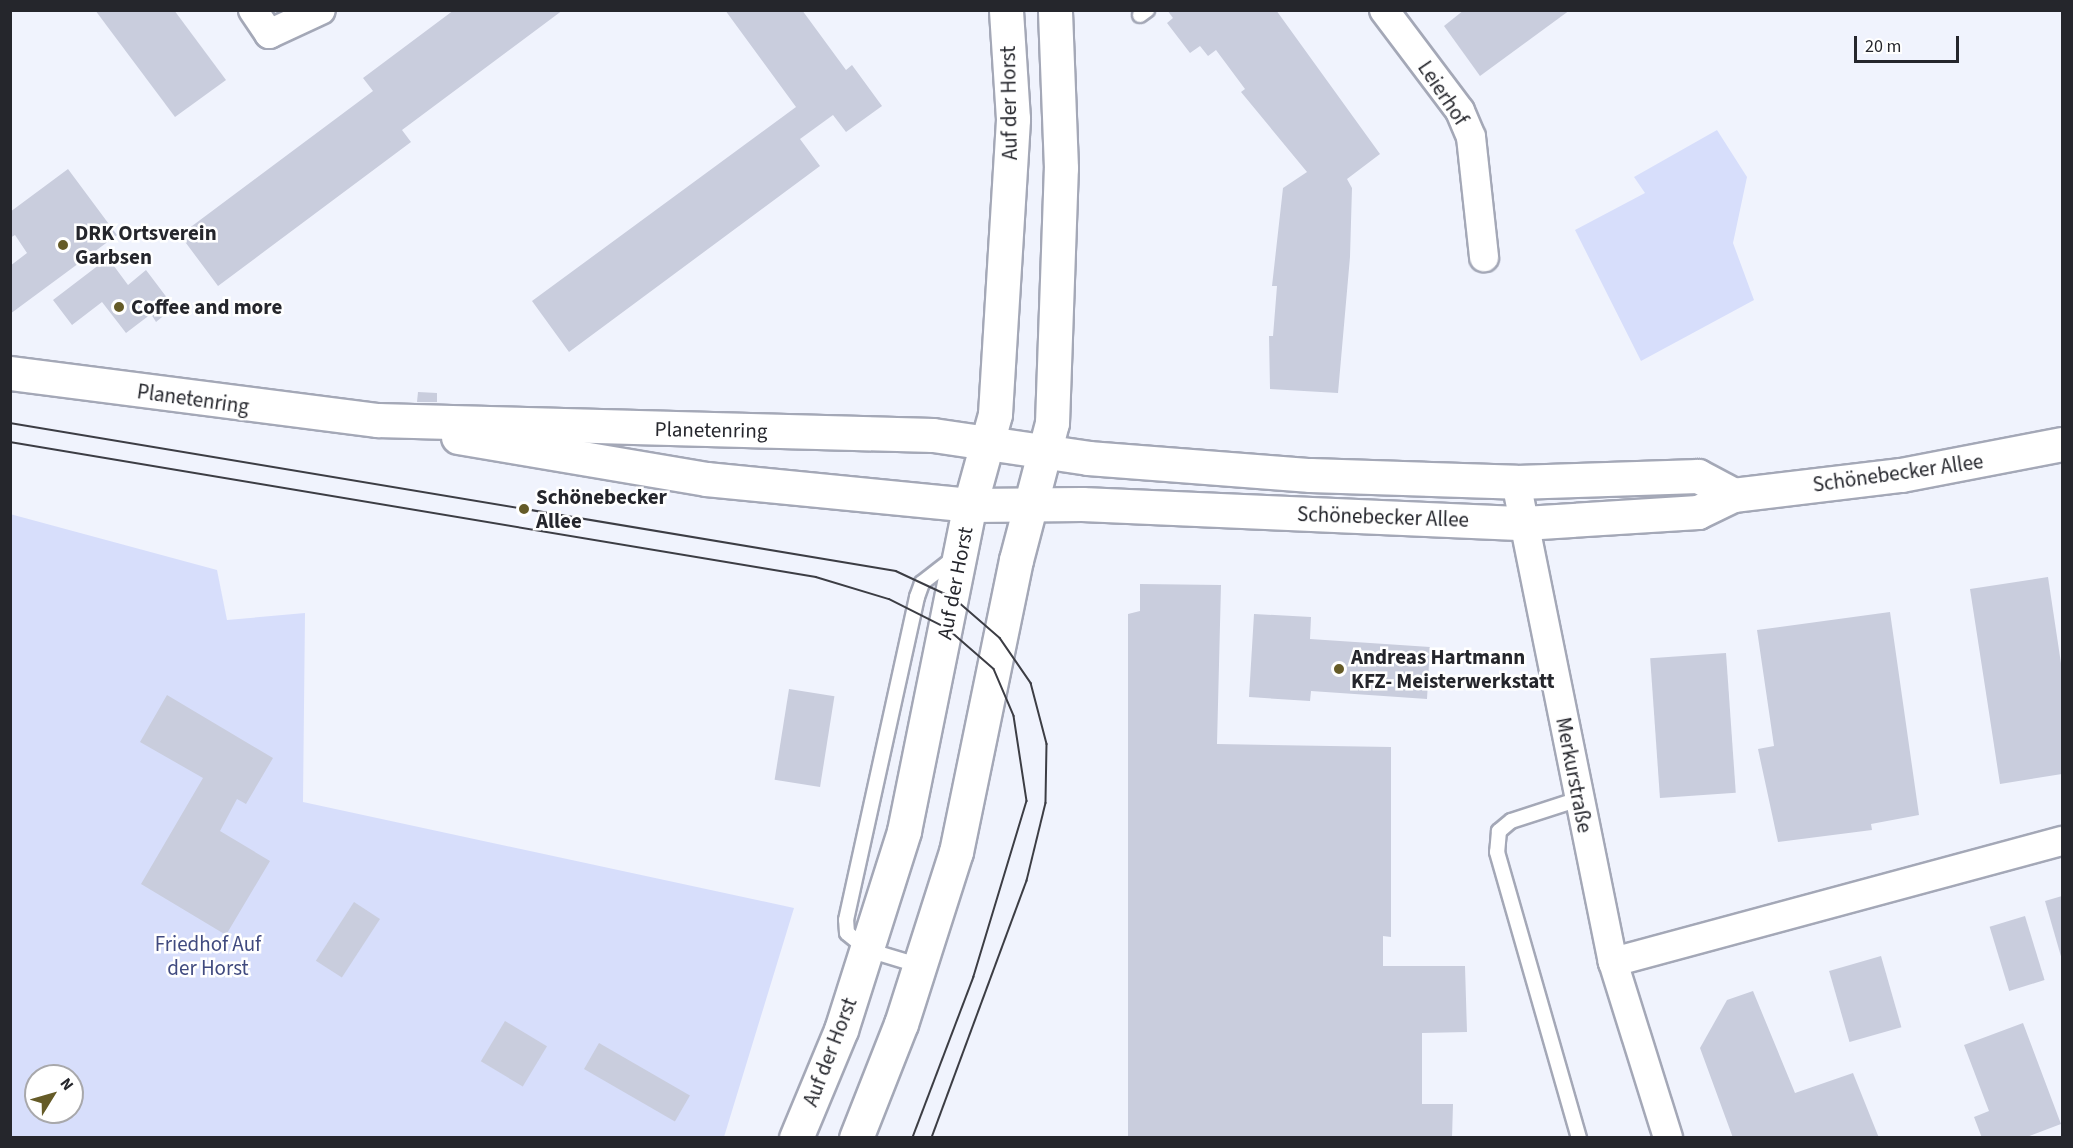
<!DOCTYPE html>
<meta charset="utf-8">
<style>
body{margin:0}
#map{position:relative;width:2073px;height:1148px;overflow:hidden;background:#f0f3fd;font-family:"Source Sans 3",sans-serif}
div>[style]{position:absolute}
.green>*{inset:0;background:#d7defb}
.building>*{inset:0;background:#c9cddd;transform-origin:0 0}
.roads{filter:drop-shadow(2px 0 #a4a8b7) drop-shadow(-2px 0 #a4a8b7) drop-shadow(0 2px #a4a8b7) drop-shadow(0 -2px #a4a8b7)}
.lane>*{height:14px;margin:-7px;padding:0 7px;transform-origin:7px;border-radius:7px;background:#fff}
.street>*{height:28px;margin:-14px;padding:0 14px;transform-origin:14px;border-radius:14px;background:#fff}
.secondary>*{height:33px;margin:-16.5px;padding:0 16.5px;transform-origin:16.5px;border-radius:16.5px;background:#fff}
.tram>*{height:1.5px;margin:-0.75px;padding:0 0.75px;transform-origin:0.75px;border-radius:0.75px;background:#3c3d44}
.dots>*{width:16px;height:16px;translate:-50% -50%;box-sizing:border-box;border:3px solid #fff;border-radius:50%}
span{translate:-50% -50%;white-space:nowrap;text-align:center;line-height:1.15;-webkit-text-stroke:5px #fff;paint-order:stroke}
.street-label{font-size:21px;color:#25262c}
.poi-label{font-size:21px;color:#25262c;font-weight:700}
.left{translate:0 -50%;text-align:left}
.park-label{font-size:21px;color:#404a7f}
.frame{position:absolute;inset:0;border:12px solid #25262c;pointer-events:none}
.north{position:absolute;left:24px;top:1064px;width:60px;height:60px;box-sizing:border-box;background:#fff;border:2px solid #a8a8ab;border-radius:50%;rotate:53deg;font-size:16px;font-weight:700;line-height:24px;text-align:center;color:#25262c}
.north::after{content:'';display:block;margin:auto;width:21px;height:27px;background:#655b27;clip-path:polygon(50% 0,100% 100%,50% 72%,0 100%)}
.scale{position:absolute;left:1854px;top:36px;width:105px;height:27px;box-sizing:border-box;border:3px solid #25262c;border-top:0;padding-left:8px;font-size:18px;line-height:21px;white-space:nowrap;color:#25262c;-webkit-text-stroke:4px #fff;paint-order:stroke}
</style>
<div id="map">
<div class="green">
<div style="clip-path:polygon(1717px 130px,1747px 177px,1733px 243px,1754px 300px,1641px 361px,1575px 230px,1645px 193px,1634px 177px)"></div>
<div style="clip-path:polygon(evenodd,10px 514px,217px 570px,227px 620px,305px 613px,303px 802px,794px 908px,724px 1137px,11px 1137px,10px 514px,36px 1076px,72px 1076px,72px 1112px,36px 1112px,36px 1076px)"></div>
</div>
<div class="building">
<div style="clip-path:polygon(95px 10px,174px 10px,226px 80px,175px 117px)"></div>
<div style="clip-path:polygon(454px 10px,563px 10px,402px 130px,411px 142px,218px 286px,180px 235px,373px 91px,363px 78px)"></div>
<div style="clip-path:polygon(725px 10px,802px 10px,846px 70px,852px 65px,882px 106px,846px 132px,833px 115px,800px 139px,820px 166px,569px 352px,532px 301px,796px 107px)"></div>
<div style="clip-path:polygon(1167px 10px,1276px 10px,1380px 154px,1347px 179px,1352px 188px,1350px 257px,1338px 393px,1270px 389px,1269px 336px,1273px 336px,1277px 286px,1272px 286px,1283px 188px,1307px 172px,1241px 92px,1245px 89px,1216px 50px,1208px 56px,1200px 46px,1190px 53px,1167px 23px,1173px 18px)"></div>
<div style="clip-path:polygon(1464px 10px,1570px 10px,1480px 76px,1444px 26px)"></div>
<div style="clip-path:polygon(68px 169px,117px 235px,10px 314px,10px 266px,27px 253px,15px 235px,10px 238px,10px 212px)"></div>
<div style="clip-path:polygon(108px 258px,128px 285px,146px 270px,174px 307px,156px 322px,151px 314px,126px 333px,102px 302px,72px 325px,53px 300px)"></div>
<div style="clip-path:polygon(418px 392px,437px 393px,437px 402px,417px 402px)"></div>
<div style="clip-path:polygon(2048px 577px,2062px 670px,2062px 774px,2000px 784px,1970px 589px)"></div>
<div style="clip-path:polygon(1140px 584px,1221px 585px,1217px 744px,1391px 747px,1391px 937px,1383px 936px,1383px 966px,1465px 966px,1467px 1032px,1422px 1033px,1422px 1104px,1453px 1104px,1452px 1138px,1128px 1138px,1128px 614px,1140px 611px)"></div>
<div style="clip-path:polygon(1890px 612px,1919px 815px,1871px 824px,1872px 830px,1778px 842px,1758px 749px,1774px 746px,1757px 630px)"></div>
<div style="clip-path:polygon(1254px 614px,1311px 617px,1310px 639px,1430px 647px,1427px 699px,1311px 691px,1310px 701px,1249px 697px)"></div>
<div style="left:1726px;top:653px;width:140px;height:76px;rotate:86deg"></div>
<div style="left:789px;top:689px;width:46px;height:92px;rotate:9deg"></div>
<div style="clip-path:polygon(167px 695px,273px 758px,246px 804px,237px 799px,220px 831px,270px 861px,226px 935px,141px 884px,203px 778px,140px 742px)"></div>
<div style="clip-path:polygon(2062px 896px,2062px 960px,2045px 901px)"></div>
<div style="left:354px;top:902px;width:31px;height:70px;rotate:33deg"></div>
<div style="left:2025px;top:916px;width:67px;height:37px;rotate:73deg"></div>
<div style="left:1881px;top:956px;width:74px;height:54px;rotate:74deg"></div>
<div style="clip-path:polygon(1753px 991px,1795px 1093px,1853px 1073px,1879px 1138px,1733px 1138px,1700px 1048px,1727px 1000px)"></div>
<div style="left:505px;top:1021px;width:49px;height:47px;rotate:31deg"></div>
<div style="clip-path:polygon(2023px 1023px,2061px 1124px,2024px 1138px,1982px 1138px,1974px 1117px,1989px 1111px,1964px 1045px)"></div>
<div style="left:599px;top:1043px;width:105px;height:30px;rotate:30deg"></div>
</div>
<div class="roads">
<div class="lane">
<div style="left:1140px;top:15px;width:9px;rotate:-36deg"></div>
<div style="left:1579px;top:799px;width:71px;rotate:162.1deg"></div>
<div style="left:1511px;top:821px;width:16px;rotate:140deg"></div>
<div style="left:1499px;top:831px;width:21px;rotate:95deg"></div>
<div style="left:1497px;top:852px;width:298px;rotate:74deg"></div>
<div style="left:921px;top:966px;width:55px;rotate:-163.2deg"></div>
<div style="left:868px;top:950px;width:27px;rotate:-141deg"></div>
<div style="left:847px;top:933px;width:13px;rotate:-94deg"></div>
<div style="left:846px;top:920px;width:331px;rotate:-77.6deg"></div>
<div style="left:917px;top:597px;width:15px;rotate:-70deg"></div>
<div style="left:922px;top:583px;width:41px;rotate:-38deg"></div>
</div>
<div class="street">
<div style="left:253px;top:10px;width:29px;rotate:56deg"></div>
<div style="left:269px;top:34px;width:57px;rotate:-24.8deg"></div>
<div style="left:1384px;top:10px;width:126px;rotate:53deg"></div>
<div style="left:1460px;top:111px;width:28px;rotate:67deg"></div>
<div style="left:1471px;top:137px;width:121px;rotate:83.8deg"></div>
<div style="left:1516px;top:482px;width:490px;rotate:78.6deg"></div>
<div style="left:1613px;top:962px;width:184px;rotate:72.6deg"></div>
<div style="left:1613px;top:962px;width:465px;rotate:-15.1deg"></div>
</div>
<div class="secondary">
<div style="left:10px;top:373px;width:370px;rotate:7.3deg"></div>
<div style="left:377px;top:420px;width:556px;rotate:1.55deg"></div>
<div style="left:933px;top:435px;width:157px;rotate:8.4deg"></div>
<div style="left:1088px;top:458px;width:223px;rotate:4.4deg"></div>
<div style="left:1310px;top:475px;width:206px;rotate:1.9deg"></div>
<div style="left:1516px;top:482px;width:182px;rotate:-1.9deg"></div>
<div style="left:1698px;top:476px;width:40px;rotate:28deg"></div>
<div style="left:458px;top:437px;width:252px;rotate:9.6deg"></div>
<div style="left:706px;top:479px;width:265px;rotate:5.6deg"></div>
<div style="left:970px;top:505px;width:112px;rotate:-0.5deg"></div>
<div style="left:1082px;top:504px;width:442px;rotate:2.5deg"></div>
<div style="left:1524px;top:523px;width:174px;rotate:-3.6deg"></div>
<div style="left:1698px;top:512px;width:39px;rotate:-26deg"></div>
<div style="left:1733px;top:495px;width:169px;rotate:-6.8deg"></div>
<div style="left:1901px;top:475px;width:164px;rotate:-10.9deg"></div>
<div style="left:796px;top:1138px;width:117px;rotate:-67.4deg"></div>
<div style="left:841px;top:1030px;width:209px;rotate:-72.4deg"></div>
<div style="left:904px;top:831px;width:333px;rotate:-78.6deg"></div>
<div style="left:970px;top:505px;width:94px;rotate:-74.6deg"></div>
<div style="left:995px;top:414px;width:296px;rotate:-86.5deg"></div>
<div style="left:1013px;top:119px;width:109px;rotate:-93.7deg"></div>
<div style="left:856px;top:1138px;width:123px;rotate:-68.5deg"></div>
<div style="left:901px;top:1024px;width:181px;rotate:-72.3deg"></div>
<div style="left:956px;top:852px;width:298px;rotate:-78.4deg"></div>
<div style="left:1016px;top:560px;width:142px;rotate:-75.3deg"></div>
<div style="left:1052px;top:423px;width:255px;rotate:-88deg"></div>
<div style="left:1061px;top:168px;width:158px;rotate:-92.2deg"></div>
</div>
</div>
<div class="tram">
<div style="left:10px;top:423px;width:898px;rotate:9.48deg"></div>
<div style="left:896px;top:571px;width:64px;rotate:25deg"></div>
<div style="left:954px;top:598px;width:61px;rotate:41deg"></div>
<div style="left:1000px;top:638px;width:55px;rotate:55.4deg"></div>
<div style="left:1031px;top:683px;width:63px;rotate:75.3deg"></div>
<div style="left:1047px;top:744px;width:59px;rotate:91deg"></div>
<div style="left:1046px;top:803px;width:80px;rotate:103.7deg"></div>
<div style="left:1027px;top:881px;width:274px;rotate:110.3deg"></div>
<div style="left:10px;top:442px;width:817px;rotate:9.51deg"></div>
<div style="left:816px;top:577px;width:76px;rotate:16.8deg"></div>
<div style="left:889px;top:599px;width:65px;rotate:26.6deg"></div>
<div style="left:947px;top:628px;width:62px;rotate:41.1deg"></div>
<div style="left:994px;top:669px;width:51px;rotate:66.9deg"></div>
<div style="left:1014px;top:716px;width:86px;rotate:81.3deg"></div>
<div style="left:1027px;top:801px;width:184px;rotate:106.8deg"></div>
<div style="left:974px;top:977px;width:172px;rotate:110.8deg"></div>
</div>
<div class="dots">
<div style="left:63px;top:245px;background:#655b27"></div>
<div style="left:119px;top:307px;background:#655b27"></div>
<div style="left:524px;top:509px;background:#655b27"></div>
<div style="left:1339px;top:669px;background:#655b27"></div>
</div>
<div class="street-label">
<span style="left:1443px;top:93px;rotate:56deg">Leierhof</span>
<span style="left:1009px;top:103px;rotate:-91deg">Auf der Horst</span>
<span style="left:193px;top:399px;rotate:8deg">Planetenring</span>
<span style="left:711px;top:430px;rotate:1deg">Planetenring</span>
<span style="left:1898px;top:473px;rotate:-8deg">Schönebecker Allee</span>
<span style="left:1383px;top:517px;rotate:2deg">Schönebecker Allee</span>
<span style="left:955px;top:583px;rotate:-79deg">Auf der Horst</span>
<span style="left:1574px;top:775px;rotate:79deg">Merkurstraße</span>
<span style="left:830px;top:1052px;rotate:-69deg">Auf der Horst</span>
</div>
<div class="poi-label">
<span class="left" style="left:75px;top:245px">DRK Ortsverein<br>Garbsen</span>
<span class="left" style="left:131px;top:307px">Coffee and more</span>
<span class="left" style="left:536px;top:509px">Schönebecker<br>Allee</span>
<span class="left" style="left:1351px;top:669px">Andreas Hartmann<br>KFZ- Meisterwerkstatt</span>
</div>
<div class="park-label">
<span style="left:208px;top:956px">Friedhof Auf<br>der Horst</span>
</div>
<div class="frame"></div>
<div class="north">N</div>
<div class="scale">20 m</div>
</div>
